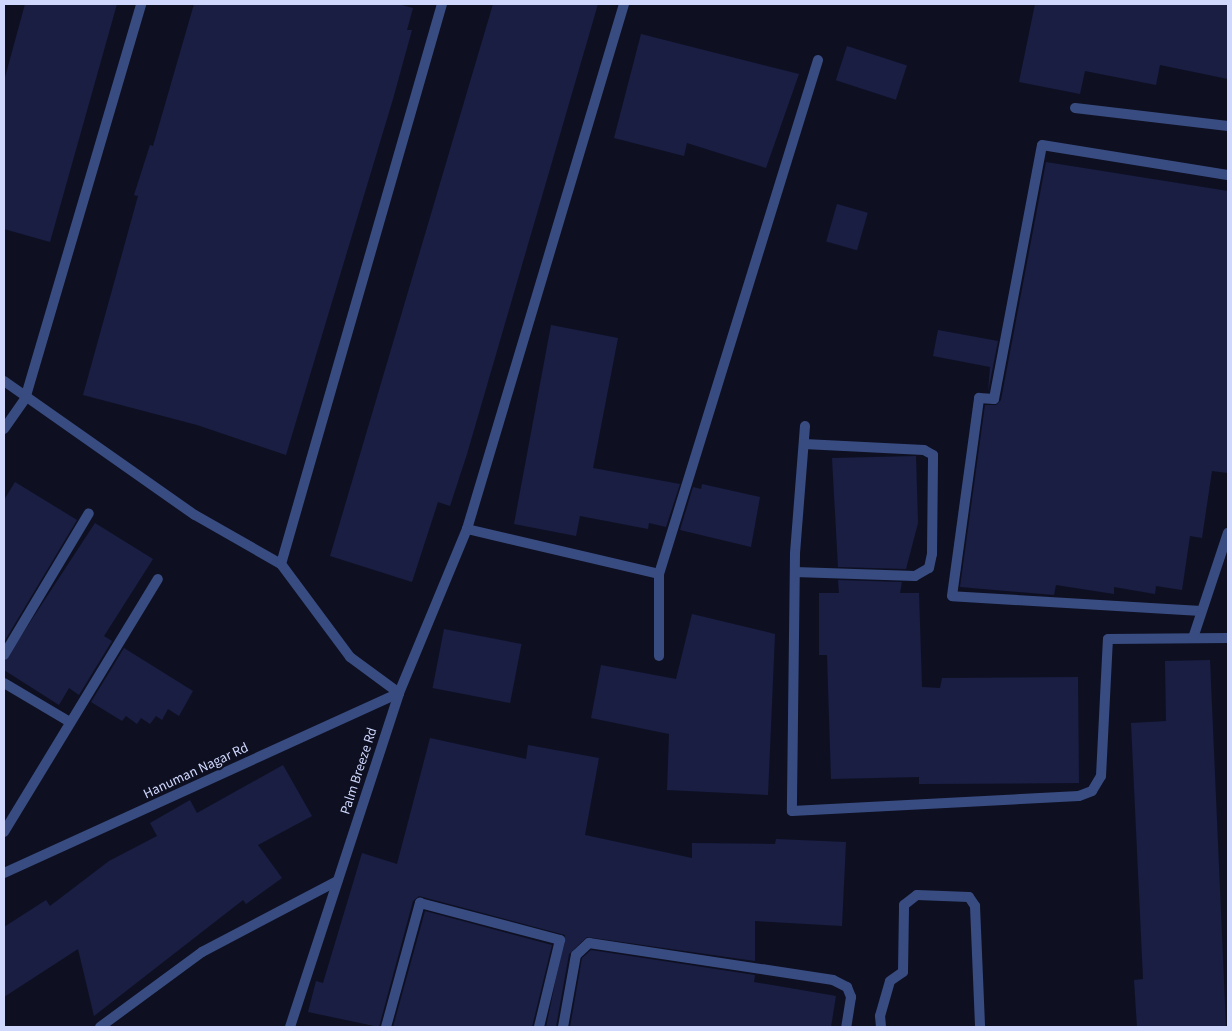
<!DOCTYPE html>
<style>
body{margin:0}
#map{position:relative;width:1232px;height:1031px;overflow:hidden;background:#0e1022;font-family:"Source Sans 3",sans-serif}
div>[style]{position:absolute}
.building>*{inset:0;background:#1a1e43;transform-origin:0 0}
.service>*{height:10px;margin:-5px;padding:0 5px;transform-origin:5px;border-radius:5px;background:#394c81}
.minor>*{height:10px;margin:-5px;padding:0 5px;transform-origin:5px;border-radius:5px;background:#394c81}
span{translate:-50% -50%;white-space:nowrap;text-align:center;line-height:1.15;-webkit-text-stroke:4.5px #0e1022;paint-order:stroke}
.street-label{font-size:14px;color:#d0d8fe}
.frame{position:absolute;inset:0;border:5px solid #d0d8fe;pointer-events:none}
</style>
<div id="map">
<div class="building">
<div style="clip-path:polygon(25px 4px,117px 4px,50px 242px,4px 229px,4px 81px)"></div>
<div style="clip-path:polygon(194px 4px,398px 4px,413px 8px,407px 30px,412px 30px,393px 99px,286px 455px,197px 425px,83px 395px,138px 196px,134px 195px,150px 145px,153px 146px)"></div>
<div style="clip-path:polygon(493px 4px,598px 4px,467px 454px,450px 506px,438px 502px,412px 582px,330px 556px)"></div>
<div style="clip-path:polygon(1035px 4px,1228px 4px,1228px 79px,1160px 65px,1156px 85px,1085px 71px,1080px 94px,1019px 82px)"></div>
<div style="clip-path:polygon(641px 34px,799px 74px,766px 168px,687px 143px,684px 156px,614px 138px)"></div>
<div style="left:847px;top:46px;width:63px;height:36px;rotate:18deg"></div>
<div style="clip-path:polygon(1046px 162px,1228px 191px,1228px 473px,1212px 471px,1202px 538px,1190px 536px,1182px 590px,1156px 586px,1155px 594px,1114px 587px,1114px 594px,1056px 585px,1054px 595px,960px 587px,985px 405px,996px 405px,1001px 400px)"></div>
<div style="left:837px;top:204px;width:32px;height:39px;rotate:16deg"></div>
<div style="clip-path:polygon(551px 325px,618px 338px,593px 468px,680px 484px,666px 527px,649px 523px,648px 529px,580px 516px,576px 536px,514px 524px)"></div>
<div style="clip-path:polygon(938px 330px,998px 341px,988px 392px,990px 367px,933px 356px)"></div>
<div style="clip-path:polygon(916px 456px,918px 523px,906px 569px,838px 567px,832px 458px)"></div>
<div style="clip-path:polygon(15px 482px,77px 520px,4px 642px,4px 500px)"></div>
<div style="clip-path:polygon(702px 484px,760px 497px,751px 547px,680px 530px,693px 487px,701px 489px)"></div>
<div style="clip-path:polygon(95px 523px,153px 559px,104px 636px,112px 641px,79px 695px,69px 688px,59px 705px,4px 670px,4px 662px)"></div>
<div style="clip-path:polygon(838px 580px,902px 582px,900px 593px,919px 593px,922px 687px,940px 688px,942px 678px,1078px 677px,1079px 783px,919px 784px,919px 777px,831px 779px,827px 655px,819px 655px,819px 593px,839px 593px)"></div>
<div style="clip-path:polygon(692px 614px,775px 634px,768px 795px,667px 790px,669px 734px,591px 718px,601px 665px,676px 679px)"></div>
<div style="left:444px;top:629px;width:79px;height:60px;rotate:11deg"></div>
<div style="clip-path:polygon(124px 648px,193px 691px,179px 716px,168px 709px,162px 720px,156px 716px,150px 724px,141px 718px,137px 724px,126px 716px,122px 721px,91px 702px)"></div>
<div style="clip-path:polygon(1210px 660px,1226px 1027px,1137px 1027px,1134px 980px,1143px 979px,1131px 723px,1166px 721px,1165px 661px)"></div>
<div style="clip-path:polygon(430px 738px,526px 759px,528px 745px,599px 758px,585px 835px,692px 858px,692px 843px,775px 844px,776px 839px,846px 842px,842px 926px,755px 921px,755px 961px,587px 937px,569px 954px,556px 1027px,546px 1027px,565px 935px,419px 896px,413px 901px,379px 1027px,308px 1012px,316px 981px,323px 983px,362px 853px,397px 864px)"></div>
<div style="clip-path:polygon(283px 765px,312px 816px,258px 845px,282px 878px,246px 904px,243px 900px,94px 1016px,78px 949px,4px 997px,4px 927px,46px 900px,50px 906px,109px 861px,157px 836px,150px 823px,190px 800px,197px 813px)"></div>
<div style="clip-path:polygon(425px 911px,552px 945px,532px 1027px,393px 1027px)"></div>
<div style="clip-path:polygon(591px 950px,755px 975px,754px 982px,836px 996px,831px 1027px,570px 1027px,582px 958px)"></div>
</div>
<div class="service">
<div style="left:386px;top:1027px;width:129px;rotate:-74.7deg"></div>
<div style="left:420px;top:903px;width:145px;rotate:14.8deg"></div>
<div style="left:560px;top:940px;width:89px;rotate:103.6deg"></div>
<div style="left:881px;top:1027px;width:11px;rotate:-95deg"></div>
<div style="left:880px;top:1016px;width:36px;rotate:-74deg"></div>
<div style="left:890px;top:981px;width:16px;rotate:-35deg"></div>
<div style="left:903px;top:972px;width:67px;rotate:-89.1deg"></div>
<div style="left:904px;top:905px;width:16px;rotate:-38deg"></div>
<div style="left:917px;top:895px;width:52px;rotate:2.2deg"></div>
<div style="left:969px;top:897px;width:11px;rotate:56deg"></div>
<div style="left:975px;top:906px;width:121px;rotate:87.6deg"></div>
</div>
<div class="minor">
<div style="left:1075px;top:108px;width:154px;rotate:6.7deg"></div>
<div style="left:4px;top:381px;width:233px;rotate:35.1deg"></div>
<div style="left:195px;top:515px;width:99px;rotate:29.7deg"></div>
<div style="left:281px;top:564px;width:116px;rotate:53.4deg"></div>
<div style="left:350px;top:657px;width:61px;rotate:36.3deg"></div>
<div style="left:399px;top:693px;width:434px;rotate:155.5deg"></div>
<div style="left:805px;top:426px;width:128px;rotate:94.5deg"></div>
<div style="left:795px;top:554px;width:257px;rotate:90.7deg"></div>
<div style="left:792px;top:811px;width:287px;rotate:-3deg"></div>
<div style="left:1079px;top:796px;width:14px;rotate:-21deg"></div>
<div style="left:1092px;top:791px;width:17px;rotate:-59deg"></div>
<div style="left:1101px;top:776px;width:137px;rotate:-87.1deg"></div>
<div style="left:1108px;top:639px;width:120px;rotate:-0.5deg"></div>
<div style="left:4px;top:429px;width:37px;rotate:-55deg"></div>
<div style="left:25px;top:399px;width:412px;rotate:-73.6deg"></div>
<div style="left:467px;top:529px;width:197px;rotate:13.2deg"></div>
<div style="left:281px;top:564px;width:583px;rotate:-73.96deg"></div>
<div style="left:795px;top:572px;width:120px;rotate:1.9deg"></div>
<div style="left:915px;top:576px;width:16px;rotate:-30deg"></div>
<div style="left:929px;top:568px;width:14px;rotate:-78deg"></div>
<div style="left:932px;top:554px;width:99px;rotate:-89.4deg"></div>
<div style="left:933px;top:455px;width:10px;rotate:-151deg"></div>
<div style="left:924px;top:450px;width:120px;rotate:-177.1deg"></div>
<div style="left:1201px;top:611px;width:249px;rotate:-176.6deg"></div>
<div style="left:952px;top:596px;width:200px;rotate:-82.2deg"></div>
<div style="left:979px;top:398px;width:15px;rotate:4deg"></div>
<div style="left:994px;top:399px;width:258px;rotate:-79.3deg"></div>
<div style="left:1042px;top:145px;width:188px;rotate:9.2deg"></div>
<div style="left:1193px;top:638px;width:111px;rotate:-71.6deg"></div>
<div style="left:4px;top:655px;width:165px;rotate:-59.1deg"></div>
<div style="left:659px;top:656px;width:82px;rotate:-90deg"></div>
<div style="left:659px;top:574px;width:538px;rotate:-72.81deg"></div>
<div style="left:4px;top:683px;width:77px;rotate:30.6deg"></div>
<div style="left:4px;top:832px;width:296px;rotate:-58.7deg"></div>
<div style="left:100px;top:1027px;width:127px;rotate:-36.3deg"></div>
<div style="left:202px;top:952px;width:153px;rotate:-27.7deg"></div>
<div style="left:290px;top:1027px;width:351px;rotate:-71.9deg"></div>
<div style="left:399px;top:693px;width:178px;rotate:-67.5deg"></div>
<div style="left:467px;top:529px;width:548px;rotate:-73.35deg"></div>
<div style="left:563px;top:1027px;width:73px;rotate:-79.8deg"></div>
<div style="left:576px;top:955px;width:18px;rotate:-43deg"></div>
<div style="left:589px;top:943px;width:247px;rotate:8.6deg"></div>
<div style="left:833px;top:980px;width:16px;rotate:27deg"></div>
<div style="left:847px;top:987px;width:11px;rotate:68deg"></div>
<div style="left:851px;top:997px;width:30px;rotate:99deg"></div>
</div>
<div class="street-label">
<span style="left:196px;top:771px;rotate:-25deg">Hanuman Nagar Rd</span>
<span style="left:359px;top:771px;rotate:-72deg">Palm Breeze Rd</span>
</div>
<div class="frame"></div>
</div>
